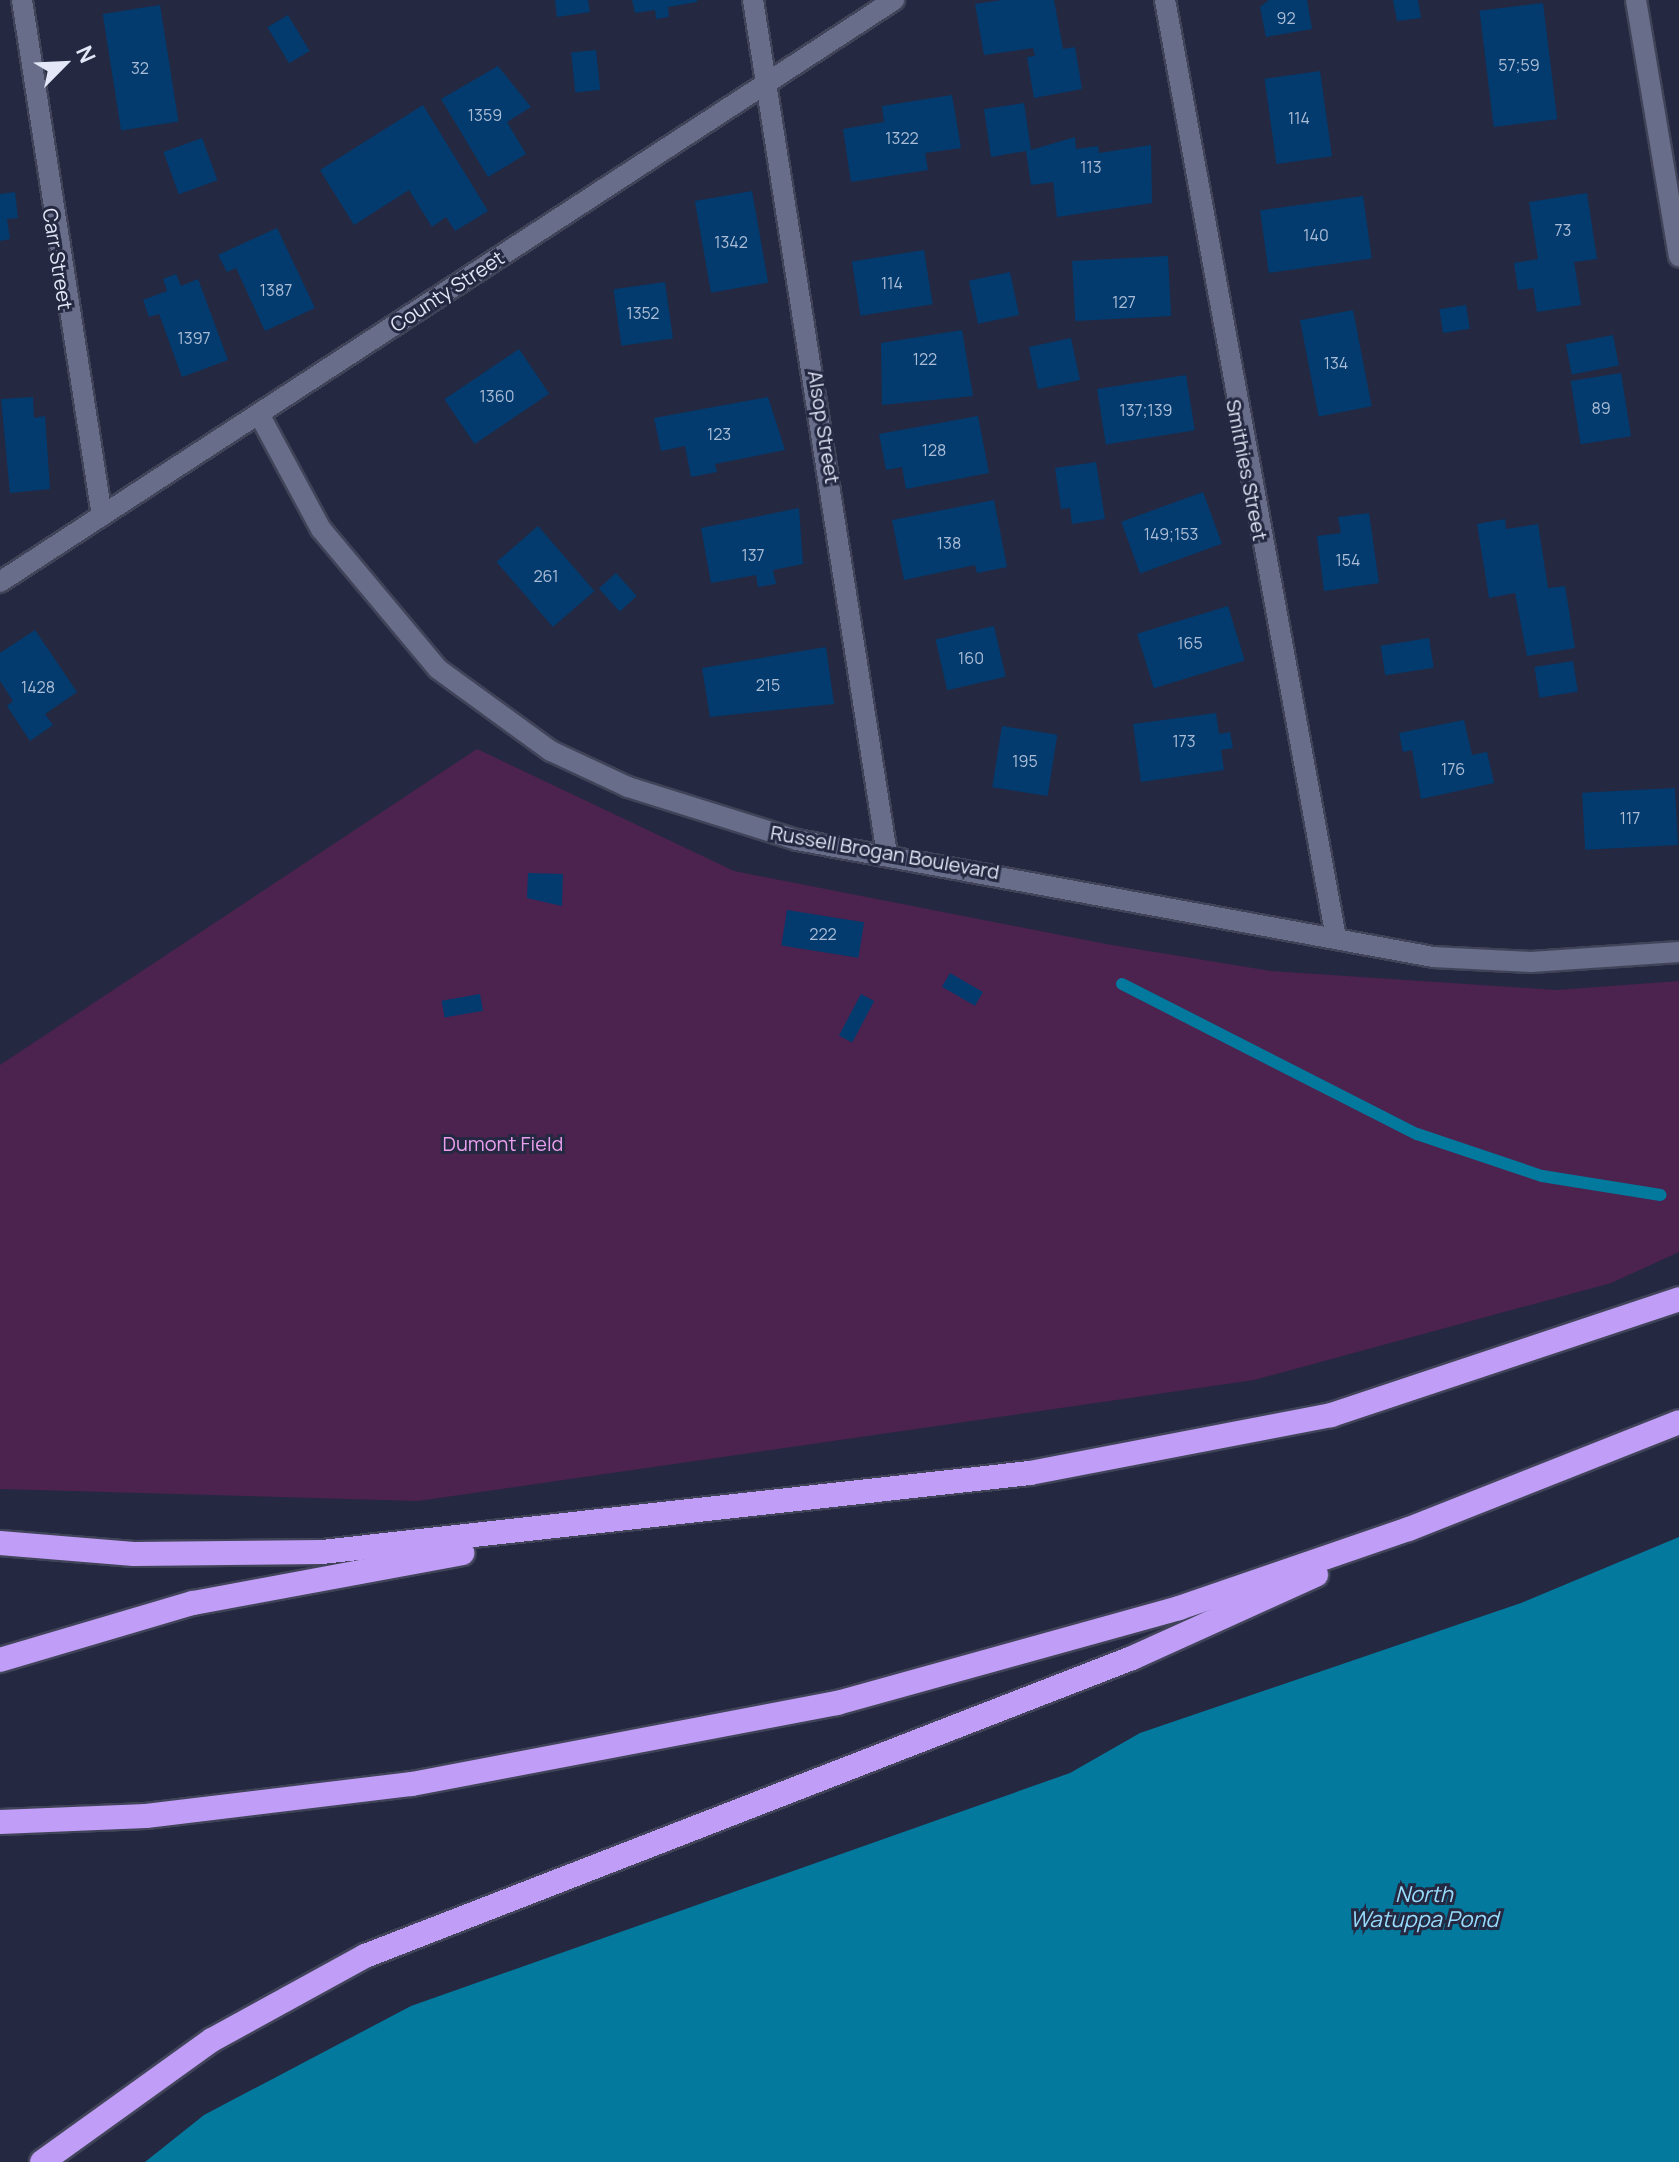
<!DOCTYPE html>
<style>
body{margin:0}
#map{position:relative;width:1679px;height:2162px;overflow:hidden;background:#242841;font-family:Manrope,sans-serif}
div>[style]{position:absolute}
.green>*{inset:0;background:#4c224f}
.water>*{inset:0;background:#03799e}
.stream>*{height:12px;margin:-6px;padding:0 6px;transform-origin:6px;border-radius:6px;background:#03799e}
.building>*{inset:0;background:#033b6f;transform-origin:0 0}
.roads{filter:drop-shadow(2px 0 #414459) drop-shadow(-2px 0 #414459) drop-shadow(0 2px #414459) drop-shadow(0 -2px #414459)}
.minor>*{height:20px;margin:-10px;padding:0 10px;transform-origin:10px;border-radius:10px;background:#686d8a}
.highway>*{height:24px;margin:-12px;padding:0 12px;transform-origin:12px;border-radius:12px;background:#c09ef7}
span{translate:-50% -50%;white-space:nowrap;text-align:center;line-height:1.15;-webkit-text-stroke:6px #242841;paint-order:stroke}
.number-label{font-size:16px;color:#abbcd5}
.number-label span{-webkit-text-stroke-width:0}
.street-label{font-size:20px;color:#e3e7f7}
.park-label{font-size:20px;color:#ea9fee}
.water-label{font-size:22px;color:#98dcfc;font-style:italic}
.north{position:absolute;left:24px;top:24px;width:80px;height:80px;-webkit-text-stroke:6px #242841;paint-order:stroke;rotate:66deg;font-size:22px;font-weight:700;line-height:32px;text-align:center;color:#e3e7f7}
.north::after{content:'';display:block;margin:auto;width:28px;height:36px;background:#e3e7f7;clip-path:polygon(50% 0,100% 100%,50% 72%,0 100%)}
</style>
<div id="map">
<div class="green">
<div style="clip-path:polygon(477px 749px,734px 871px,1106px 944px,1271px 971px,1556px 990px,1679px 981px,1679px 1252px,1611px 1283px,1254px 1380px,418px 1501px,0 1489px,0 1065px)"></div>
</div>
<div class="water">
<div style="clip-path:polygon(1679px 1537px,1679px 2162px,145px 2162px,204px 2115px,411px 2006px,1070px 1773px,1140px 1733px,1521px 1603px)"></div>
</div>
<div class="stream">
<div style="left:1122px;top:984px;width:331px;rotate:27deg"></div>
<div style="left:1417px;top:1134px;width:132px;rotate:18.6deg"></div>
<div style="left:1542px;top:1176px;width:120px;rotate:9.1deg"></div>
</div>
<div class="building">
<div style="clip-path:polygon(555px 0,588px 0,590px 12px,557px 17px)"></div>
<div style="clip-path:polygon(632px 0,697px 0,697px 2px,668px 7px,669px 17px,656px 19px,655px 10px,635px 13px)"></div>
<div style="clip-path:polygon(1002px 0,1054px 0,1063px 49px,1075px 47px,1082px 89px,1034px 98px,1027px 57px,1035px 56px,1033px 48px,984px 55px,975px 4px)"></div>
<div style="clip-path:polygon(1269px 0,1307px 0,1312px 29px,1266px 37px,1260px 7px)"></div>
<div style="clip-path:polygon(1393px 0,1418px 0,1421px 18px,1397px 21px)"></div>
<div style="left:1543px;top:3px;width:117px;height:64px;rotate:83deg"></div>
<div style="left:160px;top:5px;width:118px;height:58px;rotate:81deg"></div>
<div style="left:288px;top:15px;width:42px;height:24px;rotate:59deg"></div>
<div style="left:596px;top:50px;width:40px;height:25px;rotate:84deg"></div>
<div style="clip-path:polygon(498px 66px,531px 107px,507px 122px,526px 154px,488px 177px,441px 99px)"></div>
<div style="left:1320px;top:71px;width:86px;height:56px;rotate:82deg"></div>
<div style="clip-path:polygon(952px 95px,961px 148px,925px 153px,928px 170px,851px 182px,843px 129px,884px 122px,882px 106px)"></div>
<div style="clip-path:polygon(1024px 103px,1031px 150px,1075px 137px,1076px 149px,1098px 146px,1099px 153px,1151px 145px,1152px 203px,1057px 217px,1053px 182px,1031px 185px,1026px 151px,991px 157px,984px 109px)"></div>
<div style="clip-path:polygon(423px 105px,488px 211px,455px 231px,446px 217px,432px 227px,409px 190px,354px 225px,320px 170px)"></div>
<div style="left:202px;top:138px;width:45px;height:41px;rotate:70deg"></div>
<div style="left:752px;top:191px;width:93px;height:58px;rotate:80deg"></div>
<div style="clip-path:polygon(15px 192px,18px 218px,7px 219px,10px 239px,0 241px,0 194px)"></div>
<div style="clip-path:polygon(1587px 193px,1597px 259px,1574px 262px,1581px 305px,1537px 312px,1533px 288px,1518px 290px,1514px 263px,1538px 259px,1529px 202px)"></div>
<div style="left:1363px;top:196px;width:63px;height:104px;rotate:82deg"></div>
<div style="clip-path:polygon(277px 228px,315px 308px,265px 331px,236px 268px,227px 272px,218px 255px)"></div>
<div style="left:924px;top:250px;width:55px;height:73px;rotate:81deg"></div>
<div style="left:1168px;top:256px;width:60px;height:96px;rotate:87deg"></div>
<div style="left:1010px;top:272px;width:44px;height:42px;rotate:78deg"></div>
<div style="clip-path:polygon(176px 274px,181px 286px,198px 279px,228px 360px,182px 377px,159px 314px,149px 317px,143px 300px,167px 291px,163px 279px)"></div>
<div style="left:665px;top:282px;width:57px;height:52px;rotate:82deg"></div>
<div style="left:1466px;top:305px;width:24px;height:27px;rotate:81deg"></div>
<div style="left:1353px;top:310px;width:98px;height:54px;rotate:79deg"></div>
<div style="clip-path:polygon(962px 330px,973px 396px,882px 405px,881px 343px)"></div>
<div style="left:1613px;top:335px;width:31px;height:48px;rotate:79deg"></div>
<div style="left:1071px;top:338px;width:43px;height:43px;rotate:78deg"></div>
<div style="left:519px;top:349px;width:54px;height:90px;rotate:56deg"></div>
<div style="left:1621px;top:373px;width:64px;height:51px;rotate:81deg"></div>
<div style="left:1186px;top:375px;width:56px;height:90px;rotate:81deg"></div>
<div style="clip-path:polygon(33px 397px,34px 418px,45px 416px,50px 489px,10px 493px,1px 399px)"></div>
<div style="clip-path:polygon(768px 397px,785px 450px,715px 464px,717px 472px,691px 477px,685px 446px,661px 451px,654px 418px)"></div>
<div style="clip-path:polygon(978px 416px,989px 473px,906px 489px,902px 467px,886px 470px,879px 434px)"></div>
<div style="clip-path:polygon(1096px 462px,1105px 519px,1072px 524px,1070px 508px,1061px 509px,1055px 468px)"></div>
<div style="left:1203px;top:492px;width:55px;height:87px;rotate:70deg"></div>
<div style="clip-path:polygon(994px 500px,1007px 567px,977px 573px,975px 565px,904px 580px,892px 520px)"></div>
<div style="clip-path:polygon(799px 508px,803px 564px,773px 570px,776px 584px,758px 587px,756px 575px,711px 583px,701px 528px)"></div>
<div style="clip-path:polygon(1369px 513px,1379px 583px,1324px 591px,1317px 536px,1341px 533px,1338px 517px)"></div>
<div style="clip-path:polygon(1505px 519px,1506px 529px,1538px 524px,1548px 588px,1565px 586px,1575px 648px,1527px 656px,1515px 593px,1489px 598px,1477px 524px)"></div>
<div style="left:538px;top:526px;width:86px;height:55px;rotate:49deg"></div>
<div style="left:616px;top:573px;width:31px;height:23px;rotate:48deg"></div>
<div style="left:1228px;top:606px;width:57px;height:95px;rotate:73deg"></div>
<div style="left:994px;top:626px;width:52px;height:60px;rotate:77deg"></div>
<div style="clip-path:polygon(35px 630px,77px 692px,45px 714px,53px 725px,30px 741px,7px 706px,13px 701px,0 681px,0 653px)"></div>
<div style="left:1429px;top:638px;width:30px;height:49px;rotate:81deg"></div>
<div style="clip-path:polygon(826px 647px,834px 704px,710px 717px,702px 668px)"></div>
<div style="left:1573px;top:661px;width:31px;height:39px;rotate:81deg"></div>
<div style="clip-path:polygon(1216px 713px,1219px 734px,1230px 732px,1233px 748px,1221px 750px,1224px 770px,1141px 782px,1133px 724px)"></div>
<div style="clip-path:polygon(1464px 720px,1472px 755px,1487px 752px,1494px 783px,1421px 799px,1412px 750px,1403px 752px,1399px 733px)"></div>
<div style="left:1002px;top:726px;width:56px;height:62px;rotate:9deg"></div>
<div style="left:1675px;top:788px;width:57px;height:93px;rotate:87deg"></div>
<div style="clip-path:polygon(528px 873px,563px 874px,562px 906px,527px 898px)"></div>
<div style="left:787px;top:910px;width:78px;height:36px;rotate:9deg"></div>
<div style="left:950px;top:973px;width:38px;height:16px;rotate:30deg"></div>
<div style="left:480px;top:994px;width:17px;height:39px;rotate:80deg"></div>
<div style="left:861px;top:994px;width:15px;height:47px;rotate:28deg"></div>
</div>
<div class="roads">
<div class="minor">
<div style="left:22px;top:0;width:522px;rotate:81.19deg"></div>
<div style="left:753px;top:0;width:865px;rotate:81.09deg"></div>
<div style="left:1165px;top:0;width:953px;rotate:79.67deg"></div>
<div style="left:1636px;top:0;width:260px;rotate:80.5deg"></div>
<div style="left:259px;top:414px;width:131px;rotate:61.7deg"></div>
<div style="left:321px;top:529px;width:182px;rotate:50.1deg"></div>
<div style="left:438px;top:669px;width:140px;rotate:36deg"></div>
<div style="left:551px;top:751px;width:85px;rotate:25.1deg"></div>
<div style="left:628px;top:787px;width:177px;rotate:17.4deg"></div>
<div style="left:797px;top:840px;width:647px;rotate:10.42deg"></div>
<div style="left:1433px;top:957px;width:98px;rotate:2.9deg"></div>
<div style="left:1531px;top:962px;width:148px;rotate:-3.9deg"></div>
<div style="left:0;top:582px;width:1067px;rotate:-33.06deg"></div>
</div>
<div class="highway">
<div style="left:0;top:1543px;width:134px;rotate:4.7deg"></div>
<div style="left:134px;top:1554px;width:188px;rotate:-0.6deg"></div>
<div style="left:322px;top:1552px;width:712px;rotate:-6.37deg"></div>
<div style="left:1030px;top:1473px;width:307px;rotate:-10.9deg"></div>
<div style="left:1331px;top:1415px;width:367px;rotate:-18.4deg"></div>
<div style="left:0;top:1660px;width:201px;rotate:-16.5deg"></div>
<div style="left:193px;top:1603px;width:274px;rotate:-10.5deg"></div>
<div style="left:0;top:1822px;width:146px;rotate:-2.4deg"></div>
<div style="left:146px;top:1816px;width:268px;rotate:-6.9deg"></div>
<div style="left:412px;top:1784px;width:433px;rotate:-10.8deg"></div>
<div style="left:837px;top:1703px;width:355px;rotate:-15.5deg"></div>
<div style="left:1179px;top:1608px;width:243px;rotate:-19deg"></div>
<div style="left:1409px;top:1529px;width:290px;rotate:-21.6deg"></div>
<div style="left:42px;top:2162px;width:209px;rotate:-35.7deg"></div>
<div style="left:212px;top:2040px;width:175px;rotate:-28.8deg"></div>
<div style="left:365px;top:1956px;width:823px;rotate:-21.23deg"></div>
<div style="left:1132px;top:1658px;width:202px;rotate:-24.3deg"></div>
</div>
</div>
<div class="number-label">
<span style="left:1286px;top:18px">92</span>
<span style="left:1519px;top:65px">57;59</span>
<span style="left:140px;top:68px">32</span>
<span style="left:485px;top:115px">1359</span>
<span style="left:1299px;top:118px">114</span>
<span style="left:902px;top:138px">1322</span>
<span style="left:1091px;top:167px">113</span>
<span style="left:1563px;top:230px">73</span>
<span style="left:1316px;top:235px">140</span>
<span style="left:731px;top:242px">1342</span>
<span style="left:892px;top:283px">114</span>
<span style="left:276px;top:290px">1387</span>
<span style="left:1124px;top:302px">127</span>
<span style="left:643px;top:313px">1352</span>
<span style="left:194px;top:338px">1397</span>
<span style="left:925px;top:359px">122</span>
<span style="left:1336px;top:363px">134</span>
<span style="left:497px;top:396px">1360</span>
<span style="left:1601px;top:408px">89</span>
<span style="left:1146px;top:410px">137;139</span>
<span style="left:719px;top:434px">123</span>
<span style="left:934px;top:450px">128</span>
<span style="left:1171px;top:534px">149;153</span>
<span style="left:949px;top:543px">138</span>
<span style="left:753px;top:555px">137</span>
<span style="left:1348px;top:560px">154</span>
<span style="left:546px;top:576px">261</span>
<span style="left:1190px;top:643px">165</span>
<span style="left:971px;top:658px">160</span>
<span style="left:768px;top:685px">215</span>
<span style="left:38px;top:687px">1428</span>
<span style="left:1184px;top:741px">173</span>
<span style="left:1025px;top:761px">195</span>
<span style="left:1453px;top:769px">176</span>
<span style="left:1630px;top:818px">117</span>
<span style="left:823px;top:934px">222</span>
</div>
<div class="street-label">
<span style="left:58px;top:259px;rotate:81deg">Carr Street</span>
<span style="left:447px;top:291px;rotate:-33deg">County Street</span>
<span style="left:824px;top:427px;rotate:81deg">Alsop Street</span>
<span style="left:1247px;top:470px;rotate:79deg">Smithies Street</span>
<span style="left:885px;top:852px;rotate:10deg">Russell Brogan Boulevard</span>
</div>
<div class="park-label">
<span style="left:503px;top:1143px">Dumont Field</span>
</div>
<div class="water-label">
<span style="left:1424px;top:1907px">North<br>Watuppa Pond</span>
</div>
<div class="north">N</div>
</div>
